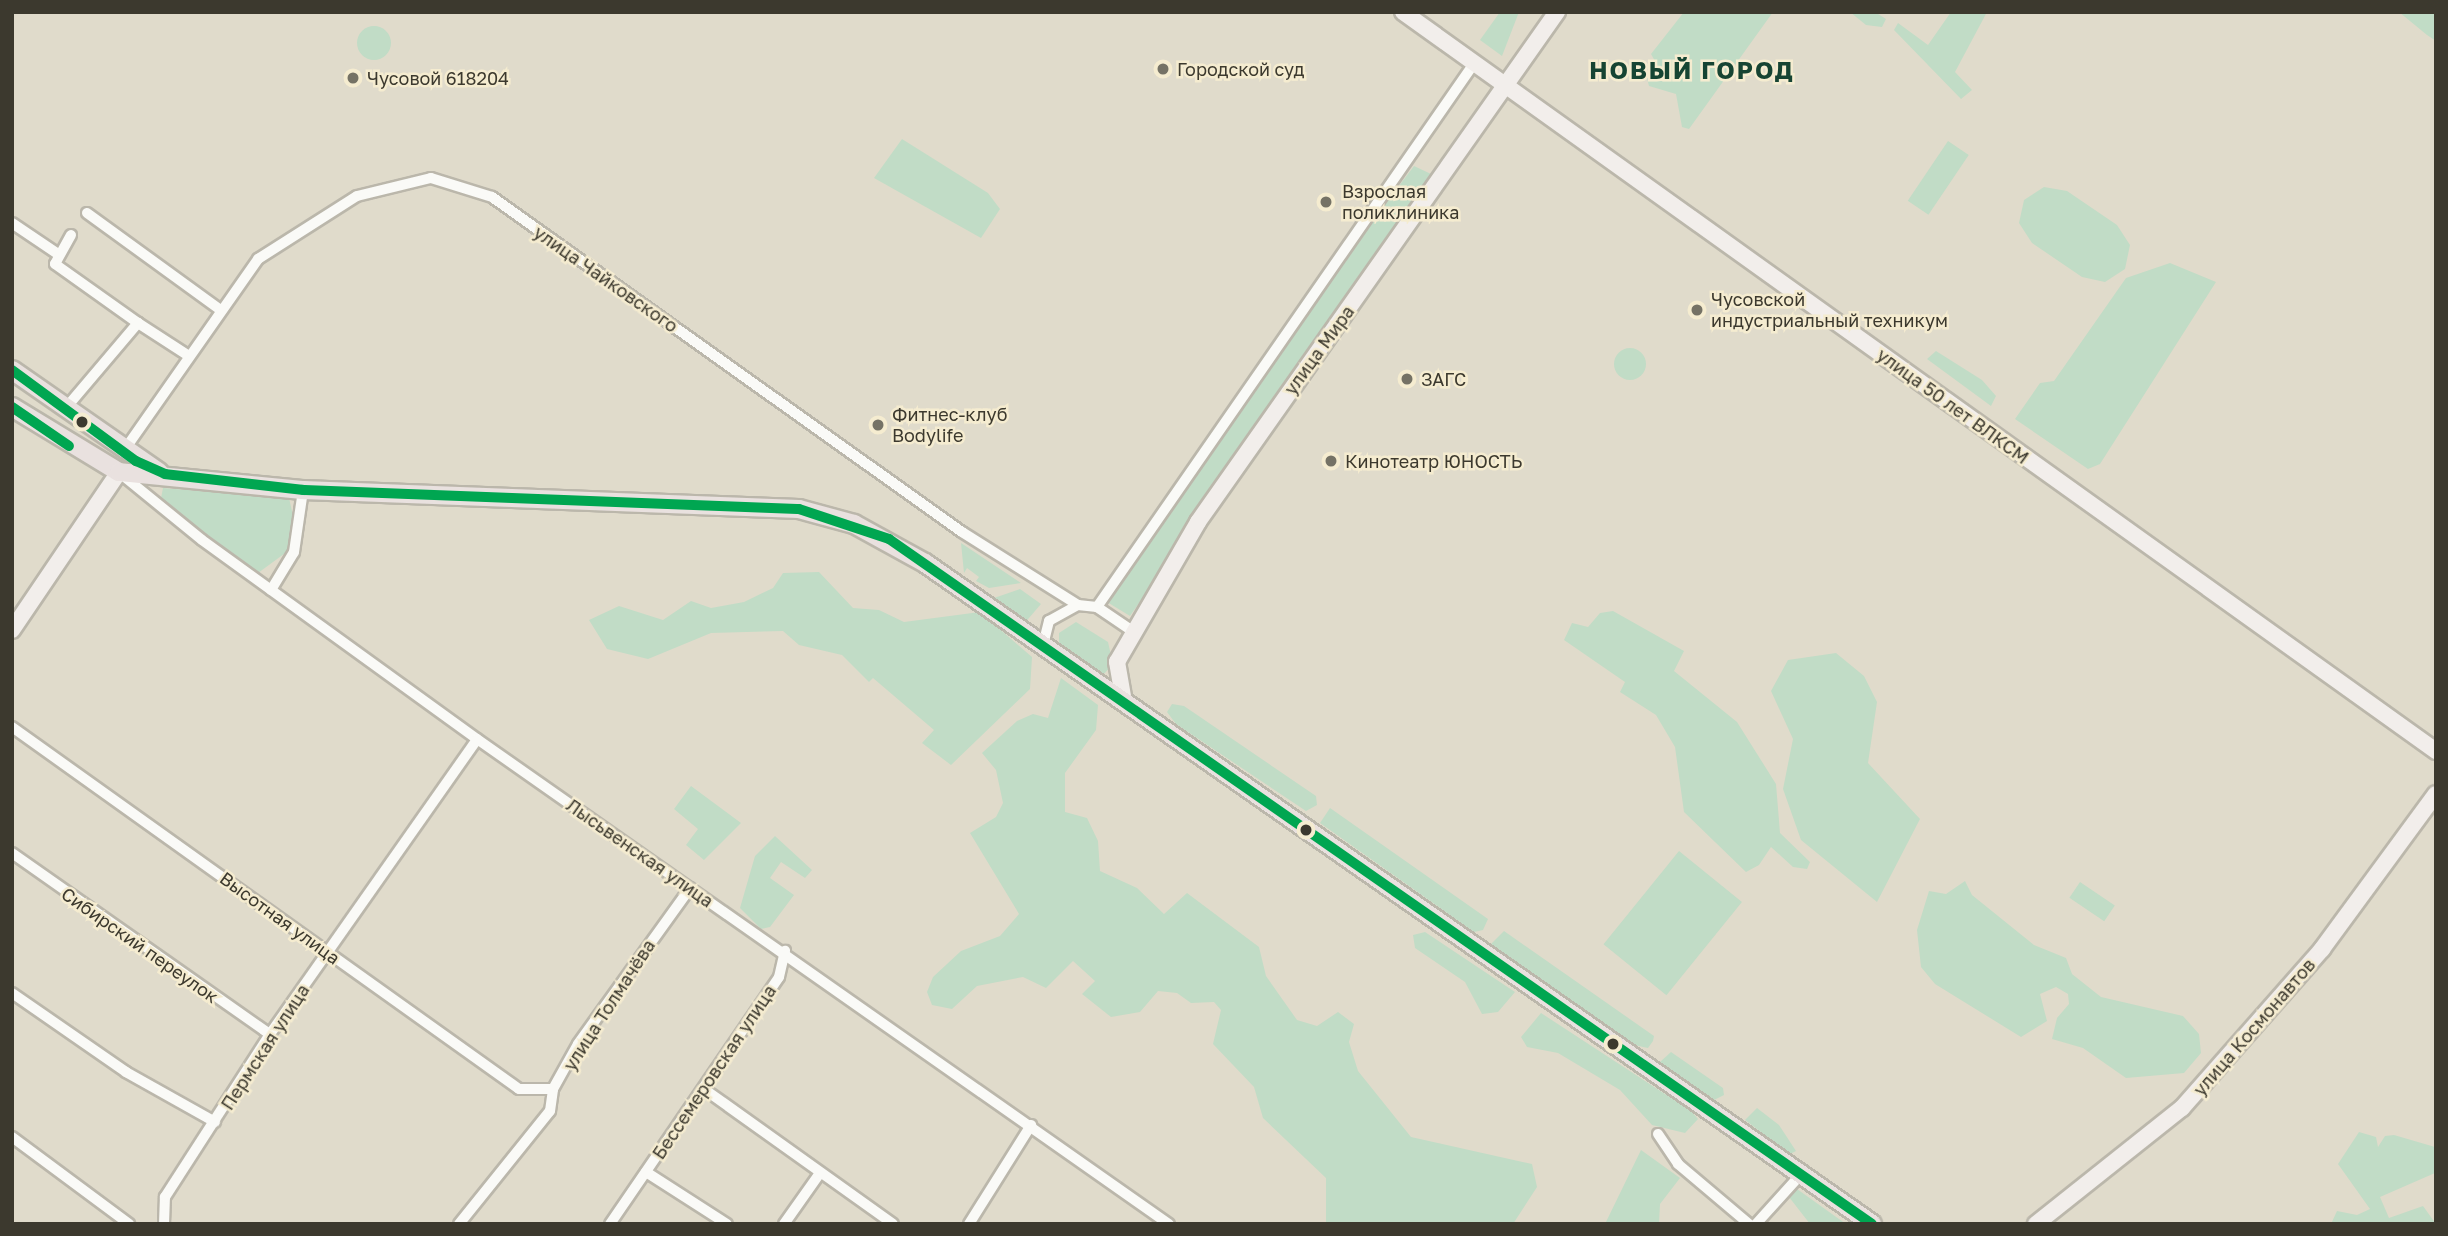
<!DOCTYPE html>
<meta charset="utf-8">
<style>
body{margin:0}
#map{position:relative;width:2448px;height:1236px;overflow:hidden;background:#e0dbcb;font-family:"Golos Text",sans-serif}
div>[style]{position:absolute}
.green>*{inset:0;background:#c1dcc6;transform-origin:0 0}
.round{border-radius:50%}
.roads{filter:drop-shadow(2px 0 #bbb7ab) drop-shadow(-2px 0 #bbb7ab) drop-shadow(0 2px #bbb7ab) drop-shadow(0 -2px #bbb7ab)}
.street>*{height:10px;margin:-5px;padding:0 5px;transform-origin:5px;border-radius:5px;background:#fafaf7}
.secondary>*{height:16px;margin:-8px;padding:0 8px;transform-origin:8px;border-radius:8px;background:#f2eeeb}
.primary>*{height:18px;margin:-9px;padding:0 9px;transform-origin:9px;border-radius:9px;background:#e9e1df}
.bus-1>*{height:10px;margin:-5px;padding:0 5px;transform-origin:5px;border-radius:5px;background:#00a651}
.dots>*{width:19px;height:19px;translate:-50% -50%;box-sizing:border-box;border:4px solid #f5ecd0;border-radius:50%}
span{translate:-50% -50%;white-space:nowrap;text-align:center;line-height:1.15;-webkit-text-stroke:5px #f5ecd0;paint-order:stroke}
.poi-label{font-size:18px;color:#3c392e}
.left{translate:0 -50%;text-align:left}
.street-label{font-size:18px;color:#3c392e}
.district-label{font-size:24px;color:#164433;font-weight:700;letter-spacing:2px}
.frame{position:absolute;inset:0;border:14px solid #3c392e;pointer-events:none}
</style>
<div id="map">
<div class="green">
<div style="clip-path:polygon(1500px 12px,1519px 12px,1502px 56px,1480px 40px)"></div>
<div style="clip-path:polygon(1684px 12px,1773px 12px,1689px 129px,1682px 127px,1676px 94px,1649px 86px,1647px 78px,1661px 72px,1651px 54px)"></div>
<div style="clip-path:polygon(1850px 12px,1875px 12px,1886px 19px,1882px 27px,1866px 25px)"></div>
<div style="clip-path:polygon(1951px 12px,1987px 12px,1955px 72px,1972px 90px,1961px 99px,1894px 30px,1898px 23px,1928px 45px)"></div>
<div style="clip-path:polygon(2399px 12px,2436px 12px,2436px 41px,2427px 35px)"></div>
<div class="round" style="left:357px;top:26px;width:34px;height:34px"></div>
<div style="clip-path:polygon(902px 139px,988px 193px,1000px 209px,981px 238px,874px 178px)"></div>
<div style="left:1948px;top:141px;width:25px;height:72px;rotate:34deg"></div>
<div style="clip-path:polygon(1414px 166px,1431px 174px,1373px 266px,1130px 616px,1107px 602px,1333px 273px)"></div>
<div style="clip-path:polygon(2044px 187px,2067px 191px,2117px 225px,2130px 245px,2125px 269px,2105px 282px,2082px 277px,2032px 243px,2019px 223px,2024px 200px)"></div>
<div style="clip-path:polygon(2170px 263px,2216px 282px,2100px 464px,2088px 469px,2015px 419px,2040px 383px,2054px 381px,2126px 278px)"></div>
<div class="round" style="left:1614px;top:348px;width:32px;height:32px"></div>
<div style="clip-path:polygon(1936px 351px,1982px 380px,1996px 396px,1991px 406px,1927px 359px)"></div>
<div style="clip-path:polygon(163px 488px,289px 498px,294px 520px,288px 551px,258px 573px,160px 503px)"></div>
<div style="clip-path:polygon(961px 543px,1021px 583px,989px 588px,976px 581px,979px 577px,967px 568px,964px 573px)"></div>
<div style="clip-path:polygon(819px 572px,853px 608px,879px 610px,904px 622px,980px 612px,1032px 657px,1030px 689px,951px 765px,922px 743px,934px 730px,873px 678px,869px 682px,842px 655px,799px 645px,783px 631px,711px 633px,648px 659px,607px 649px,589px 620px,619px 606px,663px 620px,691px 601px,711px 608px,744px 602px,773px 588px,783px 573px)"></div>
<div style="clip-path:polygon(1020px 589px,1041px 604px,1023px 625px,994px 598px)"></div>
<div style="clip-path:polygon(1613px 611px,1684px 651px,1674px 671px,1737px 722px,1776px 784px,1780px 833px,1810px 862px,1807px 869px,1793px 867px,1771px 847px,1759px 865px,1746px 872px,1684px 812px,1675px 747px,1656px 715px,1620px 692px,1625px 682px,1564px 640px,1572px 623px,1588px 627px,1600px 613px)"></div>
<div style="clip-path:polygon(1076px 622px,1108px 642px,1113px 664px,1103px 675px,1090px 675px,1059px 645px,1059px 633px)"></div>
<div style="clip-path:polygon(1836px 653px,1864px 676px,1877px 702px,1868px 763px,1920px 819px,1877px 902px,1801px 840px,1783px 789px,1793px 739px,1771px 691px,1788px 660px)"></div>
<div style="clip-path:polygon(1061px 678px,1098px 705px,1096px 730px,1065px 773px,1065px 812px,1087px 818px,1098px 841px,1100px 871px,1137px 888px,1164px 914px,1187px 893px,1259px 947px,1266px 976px,1297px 1020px,1317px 1026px,1338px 1012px,1354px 1024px,1349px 1042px,1358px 1071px,1411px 1137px,1532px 1164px,1537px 1187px,1513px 1224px,1326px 1224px,1326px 1178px,1263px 1118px,1254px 1087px,1213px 1044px,1221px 1010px,1214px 1002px,1191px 1003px,1177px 993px,1158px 991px,1140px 1012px,1111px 1017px,1082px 994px,1095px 981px,1073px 961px,1046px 988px,1023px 977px,977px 986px,952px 1009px,932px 1005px,927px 992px,933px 977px,961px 951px,1000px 936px,1019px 914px,970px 833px,996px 817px,1003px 803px,996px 770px,982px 753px,1017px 721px,1033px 714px,1048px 718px)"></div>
<div style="clip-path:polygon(1172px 704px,1184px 706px,1316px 796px,1317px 805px,1306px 811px,1176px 724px,1167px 712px)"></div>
<div style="clip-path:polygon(691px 786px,741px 823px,704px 860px,686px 845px,698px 829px,674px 809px)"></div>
<div style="clip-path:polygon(1330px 808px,1488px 919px,1483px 930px,1474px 932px,1320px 823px)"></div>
<div style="clip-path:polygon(775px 836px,812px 870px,805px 878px,781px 862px,770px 878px,794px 895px,770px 927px,761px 929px,740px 908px,755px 856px)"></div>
<div style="left:1679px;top:851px;width:81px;height:120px;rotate:39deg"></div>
<div style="clip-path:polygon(1965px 881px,1972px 895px,2034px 945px,2066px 958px,2072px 974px,2101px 997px,2183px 1016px,2199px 1034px,2201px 1053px,2184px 1073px,2126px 1078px,2083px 1048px,2052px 1039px,2057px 1018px,2069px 1004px,2068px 994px,2056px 987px,2040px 994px,2047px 1021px,2021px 1037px,1935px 984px,1921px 967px,1917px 930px,1929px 891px,1946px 894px)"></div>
<div style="left:2080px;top:882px;width:42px;height:19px;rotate:34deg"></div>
<div style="clip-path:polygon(1504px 931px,1654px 1036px,1653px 1041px,1648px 1048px,1629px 1044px,1489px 946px)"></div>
<div style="clip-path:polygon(1425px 932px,1515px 992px,1498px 1012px,1482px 1014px,1465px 982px,1415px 948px,1413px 935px)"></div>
<div style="clip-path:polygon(1541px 1013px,1691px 1111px,1698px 1119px,1685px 1133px,1652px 1125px,1620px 1090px,1558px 1053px,1527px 1047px,1521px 1037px)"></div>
<div style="clip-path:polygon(1671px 1052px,1723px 1088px,1724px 1095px,1712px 1101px,1660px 1062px)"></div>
<div style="clip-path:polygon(1757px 1108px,1779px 1125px,1796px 1151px,1790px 1154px,1745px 1120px)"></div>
<div style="clip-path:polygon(2359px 1132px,2376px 1137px,2378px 1147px,2385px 1136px,2394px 1135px,2435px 1147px,2435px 1173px,2380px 1197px,2389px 1218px,2423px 1206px,2436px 1224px,2331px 1224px,2337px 1211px,2357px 1215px,2370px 1209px,2338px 1164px)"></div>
<div style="clip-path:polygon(1641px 1150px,1680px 1178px,1660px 1204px,1659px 1224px,1605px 1224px)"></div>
<div style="clip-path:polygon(1797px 1188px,1797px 1189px,1846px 1224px,1810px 1224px,1789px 1197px)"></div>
</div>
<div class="roads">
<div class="street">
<div style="left:87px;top:213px;width:163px;rotate:36deg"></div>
<div style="left:12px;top:223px;width:55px;rotate:34deg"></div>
<div style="left:71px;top:235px;width:33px;rotate:119deg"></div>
<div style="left:55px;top:264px;width:102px;rotate:35.4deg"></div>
<div style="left:65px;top:409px;width:113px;rotate:-49.7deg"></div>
<div style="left:138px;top:323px;width:57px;rotate:32.9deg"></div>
<div style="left:123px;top:452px;width:236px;rotate:-55deg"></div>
<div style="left:258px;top:259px;width:117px;rotate:-32.5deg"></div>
<div style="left:357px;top:196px;width:76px;rotate:-13.7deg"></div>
<div style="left:431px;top:178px;width:64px;rotate:17.3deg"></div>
<div style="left:492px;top:197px;width:577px;rotate:35.48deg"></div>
<div style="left:962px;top:532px;width:137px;rotate:32.2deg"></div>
<div style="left:1078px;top:605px;width:19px;rotate:6deg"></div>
<div style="left:1097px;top:607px;width:41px;rotate:34.1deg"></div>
<div style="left:121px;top:474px;width:104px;rotate:39.2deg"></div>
<div style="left:202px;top:540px;width:339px;rotate:35.9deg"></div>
<div style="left:477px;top:739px;width:845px;rotate:35.03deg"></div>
<div style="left:271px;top:590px;width:44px;rotate:-58.8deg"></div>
<div style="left:294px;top:552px;width:63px;rotate:-81.7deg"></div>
<div style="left:1097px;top:607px;width:660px;rotate:-55.25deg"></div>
<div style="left:1043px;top:645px;width:25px;rotate:-76deg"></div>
<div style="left:1049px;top:621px;width:33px;rotate:-29deg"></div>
<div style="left:12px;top:727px;width:623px;rotate:35.53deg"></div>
<div style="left:519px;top:1089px;width:34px"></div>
<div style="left:12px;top:853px;width:315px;rotate:35.1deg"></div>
<div style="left:12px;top:993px;width:139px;rotate:34.7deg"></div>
<div style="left:126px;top:1072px;width:102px;rotate:29.3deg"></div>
<div style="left:704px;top:1089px;width:232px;rotate:35.5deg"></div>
<div style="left:1658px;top:1134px;width:36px;rotate:56deg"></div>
<div style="left:1678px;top:1164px;width:93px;rotate:40.2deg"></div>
<div style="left:12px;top:1137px;width:146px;rotate:36.6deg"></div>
<div style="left:646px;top:1172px;width:96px;rotate:32.7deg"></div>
<div style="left:164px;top:1224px;width:27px;rotate:-88deg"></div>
<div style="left:165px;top:1197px;width:194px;rotate:-57.2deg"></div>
<div style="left:270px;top:1034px;width:360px;rotate:-54.9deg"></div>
<div style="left:459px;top:1224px;width:145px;rotate:-51.2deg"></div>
<div style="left:550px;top:1111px;width:22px;rotate:-82deg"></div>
<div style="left:553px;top:1089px;width:51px;rotate:-60.9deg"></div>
<div style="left:578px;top:1044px;width:192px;rotate:-54.3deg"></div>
<div style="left:610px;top:1224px;width:299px;rotate:-55.6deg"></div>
<div style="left:779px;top:977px;width:27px;rotate:-77deg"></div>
<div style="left:784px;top:1224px;width:62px;rotate:-54.8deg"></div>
<div style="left:969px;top:1224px;width:117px;rotate:-57.9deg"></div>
<div style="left:1756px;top:1224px;width:70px;rotate:-47.9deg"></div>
</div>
<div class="secondary">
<div style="left:1403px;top:12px;width:1270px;rotate:35.58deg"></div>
<div style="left:12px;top:630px;width:191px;rotate:-55.9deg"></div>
<div style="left:1124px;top:702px;width:41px;rotate:-99.9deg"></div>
<div style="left:1117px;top:662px;width:162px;rotate:-59.9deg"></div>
<div style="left:1198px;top:522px;width:624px;rotate:-54.86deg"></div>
<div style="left:2036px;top:1224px;width:186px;rotate:-38.5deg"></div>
<div style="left:2182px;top:1108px;width:212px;rotate:-48.6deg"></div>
<div style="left:2322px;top:949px;width:192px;rotate:-53.7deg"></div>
</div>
<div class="primary">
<div style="left:12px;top:370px;width:179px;rotate:34.8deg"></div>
<div style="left:12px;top:407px;width:125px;rotate:31.3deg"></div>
<div style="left:119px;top:472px;width:185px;rotate:5.6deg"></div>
<div style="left:303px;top:490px;width:496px;rotate:2.2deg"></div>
<div style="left:799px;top:509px;width:57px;rotate:15.3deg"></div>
<div style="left:854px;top:524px;width:81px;rotate:28.8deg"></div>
<div style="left:925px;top:563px;width:1155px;rotate:34.91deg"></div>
</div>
</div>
<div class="bus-1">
<div style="left:12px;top:370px;width:154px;rotate:36.3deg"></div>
<div style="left:136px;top:461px;width:32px;rotate:24deg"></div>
<div style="left:165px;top:474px;width:139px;rotate:6.6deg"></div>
<div style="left:303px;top:490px;width:496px;rotate:2.2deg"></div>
<div style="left:799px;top:509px;width:95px;rotate:18.4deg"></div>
<div style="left:889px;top:539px;width:1198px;rotate:34.87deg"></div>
<div style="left:12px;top:407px;width:69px;rotate:34.4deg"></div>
</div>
<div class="dots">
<div style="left:1163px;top:69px;background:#757265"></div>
<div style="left:353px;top:78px;background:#757265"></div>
<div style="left:1326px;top:202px;background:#757265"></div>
<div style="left:1697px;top:310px;background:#757265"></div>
<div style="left:1407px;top:379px;background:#757265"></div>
<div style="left:82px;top:422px;background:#3c392e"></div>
<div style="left:878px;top:425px;background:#757265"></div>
<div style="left:1331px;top:461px;background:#757265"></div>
<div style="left:1306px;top:830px;background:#3c392e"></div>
<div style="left:1613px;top:1044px;background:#3c392e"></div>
</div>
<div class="poi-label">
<span class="left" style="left:1177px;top:69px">Городской суд</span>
<span class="left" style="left:367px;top:78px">Чусовой 618204</span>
<span class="left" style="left:1342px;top:202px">Взрослая<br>поликлиника</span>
<span class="left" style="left:1711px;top:310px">Чусовской<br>индустриальный техникум</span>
<span class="left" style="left:1421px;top:379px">ЗАГС</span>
<span class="left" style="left:892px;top:425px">Фитнес-клуб<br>Bodylife</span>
<span class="left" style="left:1345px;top:461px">Кинотеатр ЮНОСТЬ</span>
</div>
<div class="street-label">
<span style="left:606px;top:279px;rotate:35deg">улица Чайковского</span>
<span style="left:1319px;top:350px;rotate:-54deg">улица Мира</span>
<span style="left:1953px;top:406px;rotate:36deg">улица 50 лет ВЛКСМ</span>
<span style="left:640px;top:853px;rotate:35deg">Лысьвенская улица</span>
<span style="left:280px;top:918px;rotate:36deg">Высотная улица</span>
<span style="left:140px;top:945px;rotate:35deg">Сибирский переулок</span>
<span style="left:609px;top:1005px;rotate:-57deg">улица Толмачёва</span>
<span style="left:2254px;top:1027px;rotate:-49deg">улица Космонавтов</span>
<span style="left:265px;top:1047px;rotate:-57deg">Пермская улица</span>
<span style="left:714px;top:1072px;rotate:-56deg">Бессемеровская улица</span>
</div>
<div class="district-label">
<span style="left:1692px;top:70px">НОВЫЙ ГОРОД</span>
</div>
<div class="frame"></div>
</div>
